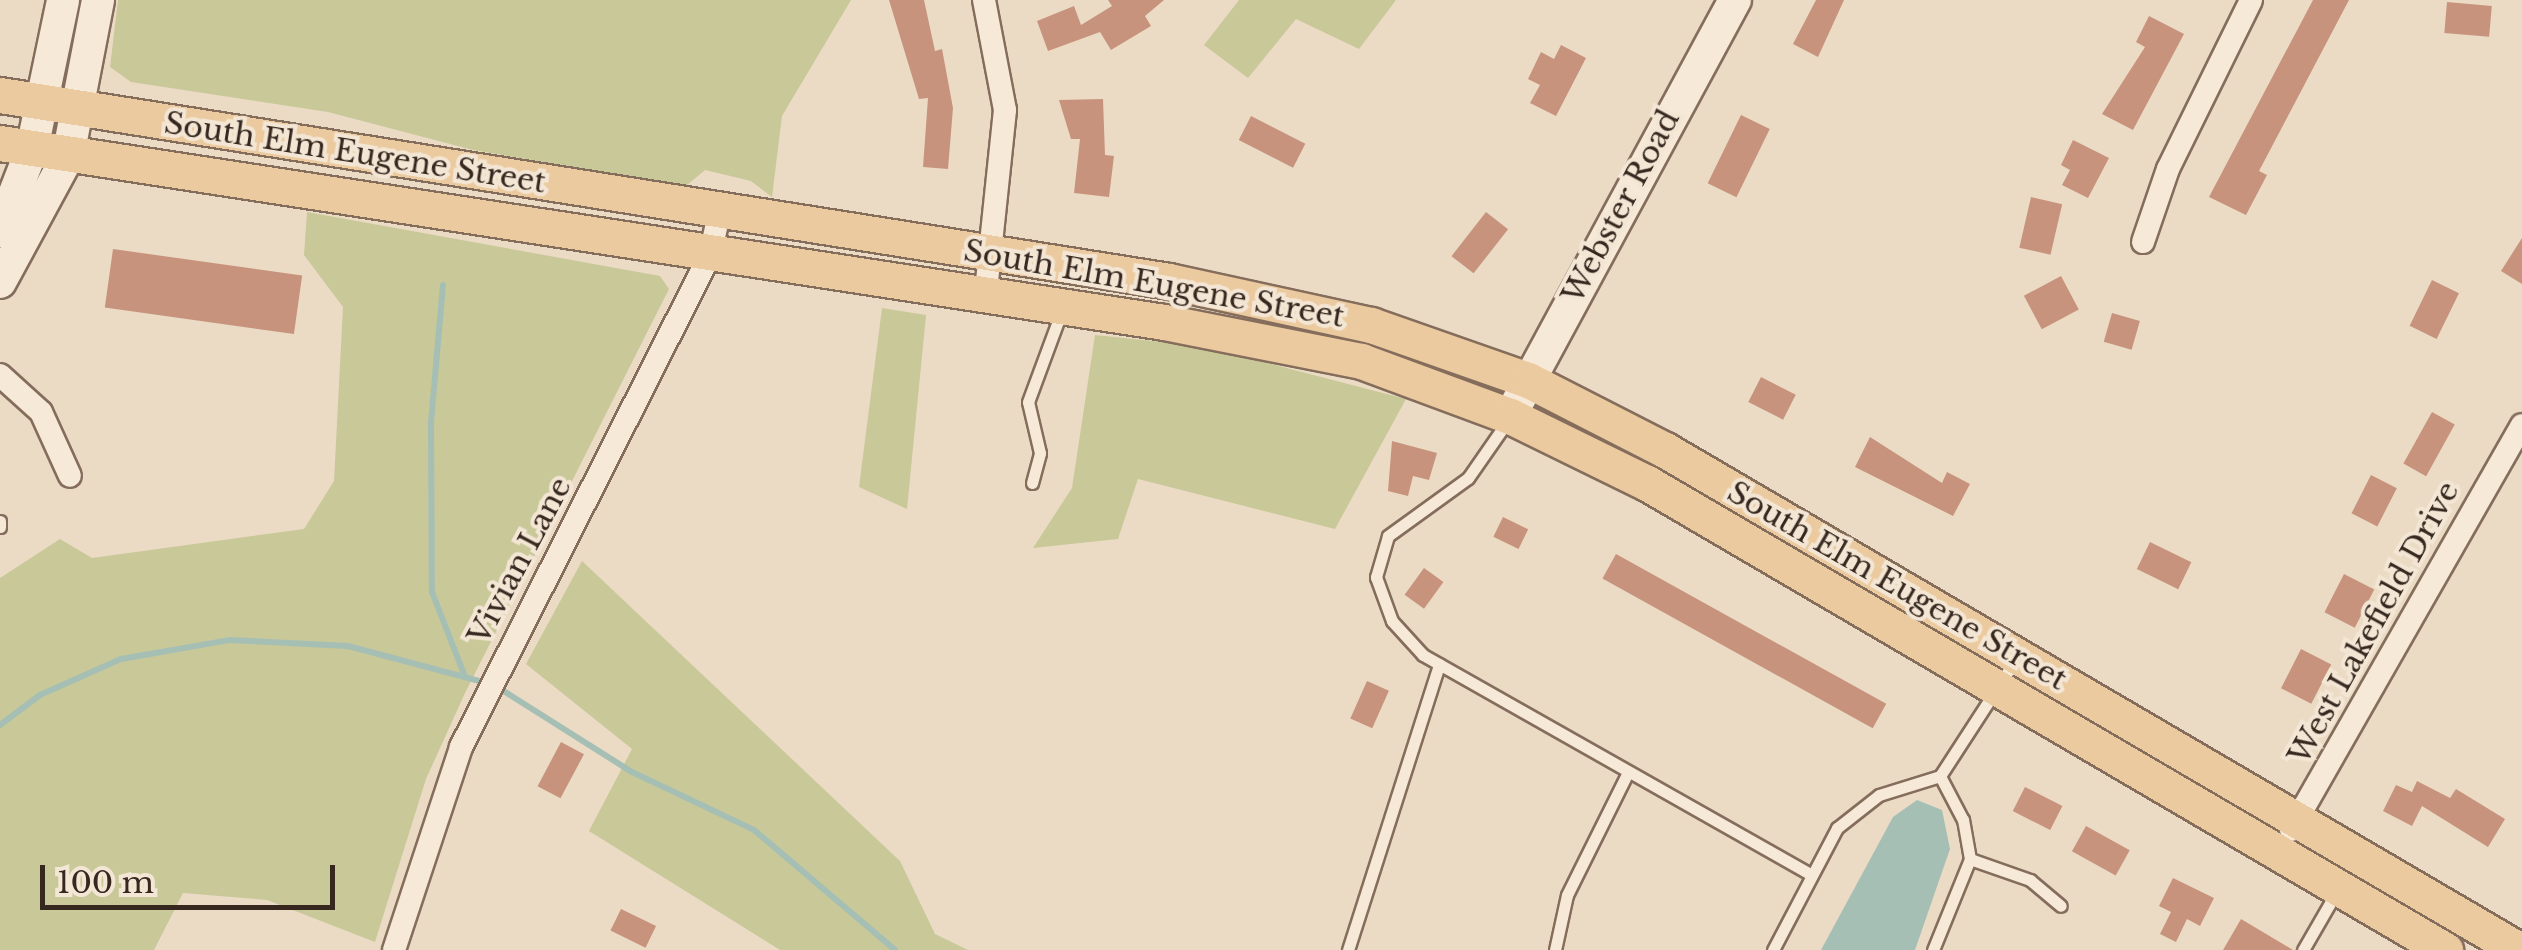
<!DOCTYPE html>
<style>
body{margin:0}
#map{position:relative;width:2522px;height:950px;overflow:hidden;background:#ebdbc5;font-family:"Libre Baskerville",serif}
div>[style]{position:absolute}
.green>*{inset:0;background:#c9c899}
.water>*{inset:0;background:#a6bfb5}
.stream>*{height:6px;margin:-3px;padding:0 3px;transform-origin:3px;border-radius:3px;background:#a6bfb5}
.building>*{inset:0;background:#c7937d;transform-origin:0 0}
.roads{filter:drop-shadow(2px 0 #856d5c) drop-shadow(-2px 0 #856d5c) drop-shadow(0 2px #856d5c) drop-shadow(0 -2px #856d5c)}
.lane>*{height:11px;margin:-5.5px;padding:0 5.5px;transform-origin:5.5px;border-radius:5.5px;background:#f7e9d8}
.street>*{height:22px;margin:-11px;padding:0 11px;transform-origin:11px;border-radius:11px;background:#f7e9d8}
.secondary>*{height:32px;margin:-16px;padding:0 16px;transform-origin:16px;border-radius:16px;background:#f7e9d8}
.primary>*{height:35px;margin:-17.5px;padding:0 17.5px;transform-origin:17.5px;border-radius:17.5px;background:#ecca9f}
span{translate:-50% -50%;white-space:nowrap;text-align:center;line-height:1.15;-webkit-text-stroke:8px #f3e6d4;paint-order:stroke}
.street-label{font-size:30px;color:#36271f}
.scale{position:absolute;left:40px;top:865px;width:295px;height:45px;box-sizing:border-box;border:5px solid #36271f;border-top:0;padding-left:12px;font-size:30px;line-height:35px;white-space:nowrap;color:#36271f;-webkit-text-stroke:8px #f3e6d4;paint-order:stroke}
</style>
<div id="map">
<div class="green">
<div style="clip-path:polygon(118px 0,851px 0,782px 116px,772px 197px,751px 181px,705px 170px,686px 186px,473px 150px,328px 112px,131px 82px,110px 67px)"></div>
<div style="clip-path:polygon(1239px 0,1396px 0,1359px 49px,1296px 19px,1248px 78px,1204px 45px)"></div>
<div style="clip-path:polygon(307px 212px,660px 276px,669px 289px,465px 693px,426px 779px,375px 942px,267px 900px,183px 893px,154px 950px,0 950px,0 578px,60px 539px,92px 558px,304px 529px,334px 481px,343px 307px,304px 255px)"></div>
<div style="clip-path:polygon(882px 308px,926px 315px,907px 509px,859px 487px)"></div>
<div style="clip-path:polygon(1095px 335px,1201px 346px,1406px 399px,1335px 529px,1138px 479px,1118px 539px,1033px 548px,1072px 488px)"></div>
<div style="clip-path:polygon(582px 561px,900px 861px,935px 934px,968px 950px,780px 950px,589px 831px,632px 749px,526px 664px)"></div>
</div>
<div class="water">
<div style="clip-path:polygon(1917px 800px,1942px 810px,1950px 849px,1915px 950px,1821px 950px,1893px 817px)"></div>
</div>
<div class="stream">
<div style="left:443px;top:285px;width:139px;rotate:95deg"></div>
<div style="left:431px;top:423px;width:169px;rotate:89.7deg"></div>
<div style="left:432px;top:592px;width:88px;rotate:68.7deg"></div>
<div style="left:499px;top:688px;width:157px;rotate:32.3deg"></div>
<div style="left:632px;top:772px;width:135px;rotate:25.4deg"></div>
<div style="left:754px;top:830px;width:185px;rotate:40.4deg"></div>
<div style="left:0;top:725px;width:50px;rotate:-36.9deg"></div>
<div style="left:40px;top:695px;width:89px;rotate:-24deg"></div>
<div style="left:121px;top:659px;width:111px;rotate:-9.9deg"></div>
<div style="left:230px;top:640px;width:118px;rotate:2.9deg"></div>
<div style="left:348px;top:646px;width:144px;rotate:14.9deg"></div>
</div>
<div class="building">
<div style="clip-path:polygon(889px 0,924px 0,935px 51px,942px 49px,953px 108px,948px 169px,923px 167px,928px 98px,919px 99px)"></div>
<div style="clip-path:polygon(1108px 0,1164px 0,1145px 16px,1151px 26px,1111px 50px,1100px 32px,1048px 51px,1037px 21px,1074px 6px,1081px 25px,1112px 6px)"></div>
<div style="clip-path:polygon(1816px 0,1844px 0,1818px 57px,1793px 44px)"></div>
<div style="clip-path:polygon(2313px 0,2349px 0,2259px 171px,2267px 175px,2246px 215px,2209px 197px)"></div>
<div style="left:2447px;top:2px;width:45px;height:31px;rotate:5deg"></div>
<div style="clip-path:polygon(2149px 16px,2184px 34px,2133px 130px,2102px 114px,2145px 47px,2136px 42px)"></div>
<div style="clip-path:polygon(1561px 45px,1586px 58px,1556px 116px,1530px 103px,1540px 85px,1528px 79px,1541px 52px,1554px 59px)"></div>
<div style="clip-path:polygon(1103px 99px,1105px 155px,1114px 156px,1109px 197px,1074px 193px,1080px 139px,1071px 139px,1059px 100px)"></div>
<div style="left:1741px;top:115px;width:32px;height:76px;rotate:26deg"></div>
<div style="left:1251px;top:116px;width:61px;height:27px;rotate:27deg"></div>
<div style="clip-path:polygon(2073px 140px,2109px 158px,2088px 198px,2062px 185px,2070px 170px,2061px 165px)"></div>
<div style="left:2031px;top:197px;width:32px;height:52px;rotate:13deg"></div>
<div style="left:1486px;top:212px;width:28px;height:56px;rotate:38deg"></div>
<div style="clip-path:polygon(2522px 238px,2522px 284px,2501px 271px)"></div>
<div style="left:113px;top:249px;width:191px;height:59px;rotate:8deg"></div>
<div style="left:2061px;top:276px;width:38px;height:42px;rotate:62deg"></div>
<div style="left:2432px;top:280px;width:30px;height:51px;rotate:26deg"></div>
<div style="left:2112px;top:313px;width:29px;height:30px;rotate:16deg"></div>
<div style="left:1761px;top:377px;width:39px;height:28px;rotate:27deg"></div>
<div style="left:2432px;top:412px;width:26px;height:59px;rotate:29deg"></div>
<div style="clip-path:polygon(1870px 437px,1942px 483px,1947px 472px,1970px 484px,1953px 516px,1855px 467px)"></div>
<div style="clip-path:polygon(1392px 441px,1437px 453px,1429px 480px,1413px 476px,1408px 496px,1388px 491px)"></div>
<div style="left:2371px;top:475px;width:29px;height:43px;rotate:27deg"></div>
<div style="left:1503px;top:517px;width:28px;height:22px;rotate:26deg"></div>
<div style="left:2150px;top:542px;width:46px;height:30px;rotate:26deg"></div>
<div style="left:1616px;top:554px;width:309px;height:28px;rotate:29deg"></div>
<div style="left:1424px;top:568px;width:24px;height:33px;rotate:36deg"></div>
<div style="left:2344px;top:574px;width:34px;height:43px;rotate:27deg"></div>
<div style="left:2301px;top:649px;width:34px;height:44px;rotate:27deg"></div>
<div style="left:1367px;top:681px;width:24px;height:41px;rotate:24deg"></div>
<div style="left:561px;top:742px;width:26px;height:50px;rotate:28deg"></div>
<div style="clip-path:polygon(2417px 781px,2450px 798px,2456px 789px,2505px 819px,2488px 847px,2422px 806px,2412px 826px,2383px 811px,2396px 785px,2412px 792px)"></div>
<div style="left:2025px;top:787px;width:42px;height:27px;rotate:27deg"></div>
<div style="left:2086px;top:826px;width:50px;height:29px;rotate:29deg"></div>
<div style="clip-path:polygon(2173px 878px,2214px 898px,2200px 926px,2187px 919px,2176px 942px,2160px 934px,2171px 912px,2159px 906px)"></div>
<div style="left:621px;top:909px;width:39px;height:24px;rotate:26deg"></div>
<div style="clip-path:polygon(2241px 919px,2293px 950px,2223px 950px)"></div>
</div>
<div class="roads">
<div class="lane">
<div style="left:1509px;top:419px;width:72px;rotate:124.8deg"></div>
<div style="left:1468px;top:478px;width:99px;rotate:144.1deg"></div>
<div style="left:1388px;top:536px;width:43px;rotate:106.3deg"></div>
<div style="left:1376px;top:577px;width:47px;rotate:70deg"></div>
<div style="left:1392px;top:621px;width:46px;rotate:47.6deg"></div>
<div style="left:1423px;top:655px;width:443px;rotate:29.5deg"></div>
<div style="left:1032px;top:483px;width:31px;rotate:-75deg"></div>
<div style="left:1040px;top:453px;width:52px;rotate:-103.2deg"></div>
<div style="left:1028px;top:402px;width:95px;rotate:-69.7deg"></div>
<div style="left:0;top:521px;width:6px;rotate:90deg"></div>
<div style="left:1970px;top:859px;width:64px;rotate:19.3deg"></div>
<div style="left:2030px;top:880px;width:40px;rotate:40deg"></div>
<div style="left:1348px;top:950px;width:300px;rotate:-72.3deg"></div>
<div style="left:1555px;top:950px;width:56px;rotate:-77.7deg"></div>
<div style="left:1567px;top:895px;width:133px;rotate:-63.6deg"></div>
<div style="left:1773px;top:950px;width:138px;rotate:-62.3deg"></div>
<div style="left:1837px;top:828px;width:53px;rotate:-38.2deg"></div>
<div style="left:1879px;top:795px;width:64px;rotate:-17.3deg"></div>
<div style="left:1940px;top:776px;width:140px;rotate:-57deg"></div>
<div style="left:1933px;top:950px;width:98px;rotate:-67.9deg"></div>
<div style="left:1970px;top:859px;width:40px;rotate:-100deg"></div>
<div style="left:1963px;top:820px;width:50px;rotate:-117.6deg"></div>
<div style="left:2303px;top:950px;width:68px;rotate:-60deg"></div>
</div>
<div class="street">
<div style="left:984px;top:0;width:112px;rotate:79.2deg"></div>
<div style="left:1005px;top:110px;width:190px;rotate:96deg"></div>
<div style="left:2143px;top:242px;width:77px;rotate:-71.1deg"></div>
<div style="left:2168px;top:169px;width:188px;rotate:-63.8deg"></div>
<div style="left:0;top:375px;width:55px;rotate:42.1deg"></div>
<div style="left:41px;top:412px;width:70px;rotate:65.6deg"></div>
<div style="left:2291px;top:830px;width:466px;rotate:-60.3deg"></div>
<div style="left:394px;top:950px;width:214px;rotate:-71.7deg"></div>
<div style="left:461px;top:747px;width:551px;rotate:-63.16deg"></div>
<div style="left:710px;top:255px;width:46px;rotate:-77.5deg"></div>
</div>
<div class="secondary">
<div style="left:0;top:231px;width:88px;rotate:-68.7deg"></div>
<div style="left:32px;top:149px;width:152px;rotate:-78.2deg"></div>
<div style="left:0;top:282px;width:143px;rotate:-61.6deg"></div>
<div style="left:68px;top:156px;width:159px;rotate:-79.1deg"></div>
<div style="left:1510px;top:416px;width:473px;rotate:-61.6deg"></div>
</div>
<div class="primary">
<div style="left:0;top:95px;width:1184px;rotate:9.04deg"></div>
<div style="left:1169px;top:281px;width:207px;rotate:12.3deg"></div>
<div style="left:1371px;top:325px;width:166px;rotate:19.3deg"></div>
<div style="left:1528px;top:380px;width:154px;rotate:27.1deg"></div>
<div style="left:1665px;top:450px;width:990px;rotate:30.35deg"></div>
<div style="left:0;top:143px;width:1178px;rotate:8.74deg"></div>
<div style="left:1164px;top:322px;width:201px;rotate:11.2deg"></div>
<div style="left:1361px;top:361px;width:159px;rotate:20.3deg"></div>
<div style="left:1510px;top:416px;width:153px;rotate:26.1deg"></div>
<div style="left:1647px;top:483px;width:925px;rotate:30.34deg"></div>
</div>
</div>
<div class="street-label">
<span style="left:355px;top:153px;rotate:9deg">South Elm Eugene Street</span>
<span style="left:1621px;top:207px;rotate:-62deg">Webster Road</span>
<span style="left:1154px;top:284px;rotate:10deg">South Elm Eugene Street</span>
<span style="left:520px;top:561px;rotate:-62deg">Vivian Lane</span>
<span style="left:1897px;top:586px;rotate:30deg">South Elm Eugene Street</span>
<span style="left:2374px;top:623px;rotate:-61deg">West Lakefield Drive</span>
</div>
<div class="scale">100 m</div>
</div>
